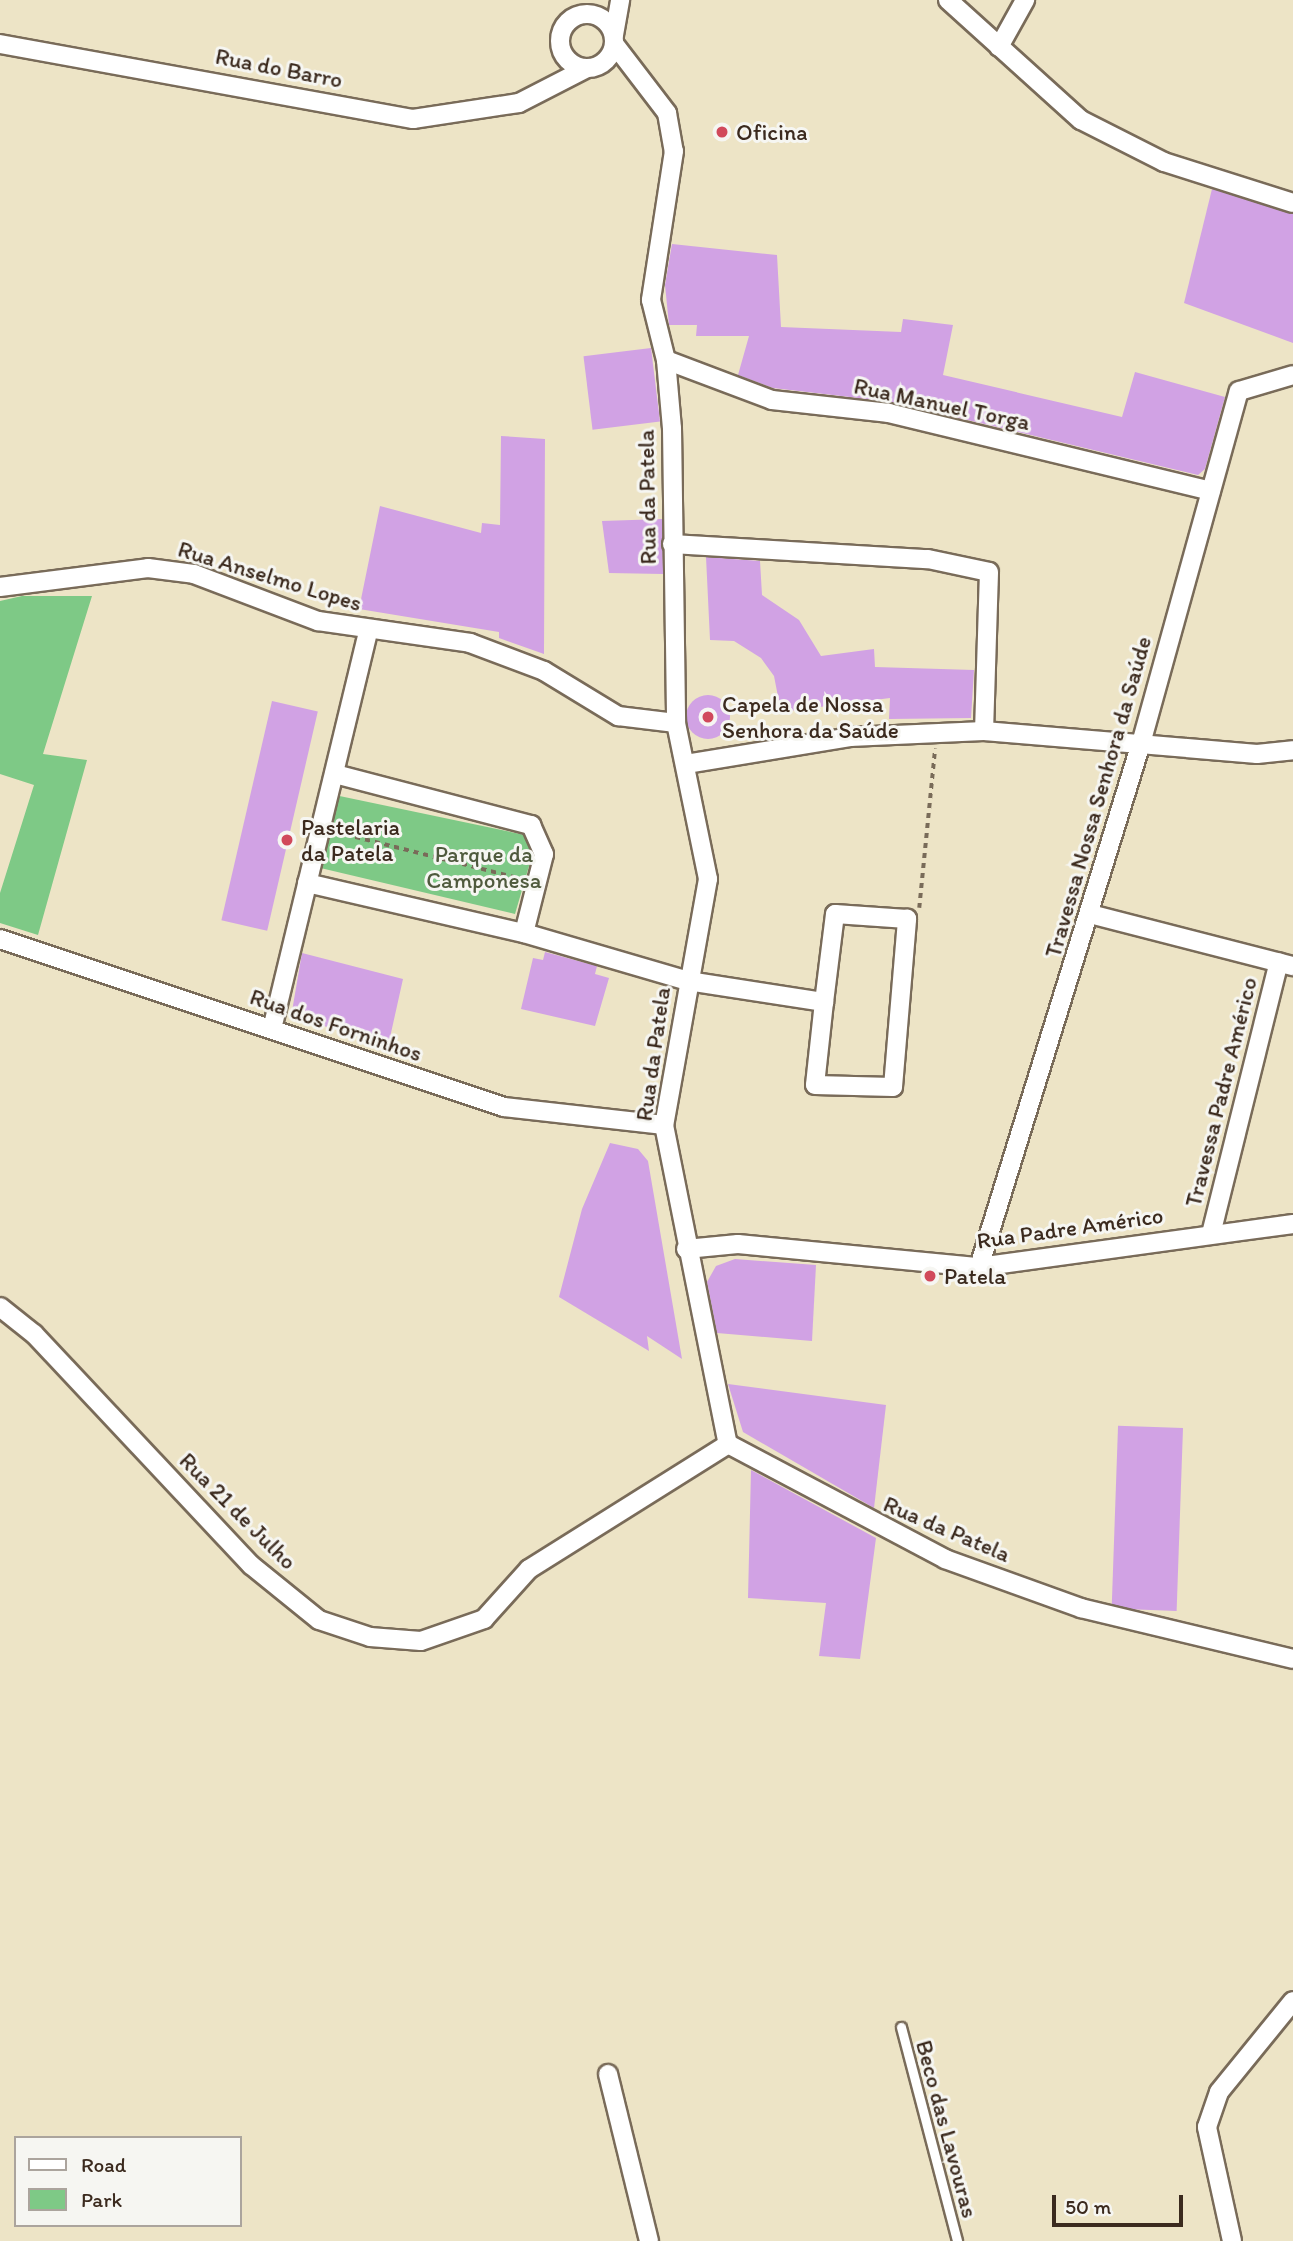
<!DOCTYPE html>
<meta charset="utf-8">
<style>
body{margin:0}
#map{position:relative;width:1293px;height:2241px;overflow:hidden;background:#ede4c6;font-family:Itim,sans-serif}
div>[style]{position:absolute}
.green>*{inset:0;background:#7ec986}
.building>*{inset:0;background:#d1a2e4;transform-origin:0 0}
.round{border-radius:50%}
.path>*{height:3.5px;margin-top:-1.75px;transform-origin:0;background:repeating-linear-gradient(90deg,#796b59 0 5px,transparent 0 10px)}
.roads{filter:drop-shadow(2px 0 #796b59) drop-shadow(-2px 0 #796b59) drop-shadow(0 2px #796b59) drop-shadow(0 -2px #796b59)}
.service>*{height:9px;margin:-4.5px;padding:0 4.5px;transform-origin:4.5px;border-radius:4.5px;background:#fff}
.minor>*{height:18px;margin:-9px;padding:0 9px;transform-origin:9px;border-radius:9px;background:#fff}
.minor>.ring{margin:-9px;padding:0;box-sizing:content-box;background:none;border:18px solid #fff;border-radius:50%}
.dots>*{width:19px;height:19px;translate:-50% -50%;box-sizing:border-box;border:4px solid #f6f6f2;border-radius:50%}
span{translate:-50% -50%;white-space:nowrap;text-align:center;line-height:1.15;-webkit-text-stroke:6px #f6f6f2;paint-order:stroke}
.street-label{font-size:23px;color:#3b2a1e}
.poi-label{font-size:23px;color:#3b2a1e}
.left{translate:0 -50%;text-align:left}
.park-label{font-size:23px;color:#4f5a3d}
.legend{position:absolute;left:14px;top:2136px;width:228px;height:91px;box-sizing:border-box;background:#f6f6f2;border:2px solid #aba49d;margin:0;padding:9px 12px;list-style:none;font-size:21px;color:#3b2a1e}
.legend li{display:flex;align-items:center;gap:14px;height:35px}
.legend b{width:35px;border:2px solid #aba49d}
.scale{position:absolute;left:1052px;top:2195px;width:131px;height:32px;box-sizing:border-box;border:4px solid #3b2a1e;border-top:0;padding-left:9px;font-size:21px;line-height:24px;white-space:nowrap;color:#3b2a1e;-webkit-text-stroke:5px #f6f6f2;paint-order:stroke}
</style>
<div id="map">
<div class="green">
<div style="clip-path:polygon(22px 596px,92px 596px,43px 754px,87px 760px,38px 935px,0 923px,0 893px,34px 785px,0 774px,0 601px)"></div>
<div style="clip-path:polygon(330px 794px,525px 835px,534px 849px,515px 914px,312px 866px)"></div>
</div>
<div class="building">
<div style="clip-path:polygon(1212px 189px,1293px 214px,1293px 343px,1184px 303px)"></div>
<div style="clip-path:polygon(672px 244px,777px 255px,781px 327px,901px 332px,903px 319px,953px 325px,943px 375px,1122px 417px,1135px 372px,1225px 397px,1205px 469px,1198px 475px,892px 402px,773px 388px,738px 375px,749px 336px,696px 336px,697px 325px,669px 325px,665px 285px)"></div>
<div style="left:651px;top:348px;width:74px;height:68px;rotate:83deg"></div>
<div style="clip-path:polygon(501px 436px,545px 439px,544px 654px,499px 638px,499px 632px,359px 609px,380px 506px,481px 533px,482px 523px,500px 525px)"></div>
<div style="clip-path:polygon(662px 519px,663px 574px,609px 573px,602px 521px)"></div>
<div style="clip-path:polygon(706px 557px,760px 561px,762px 595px,799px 620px,821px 656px,874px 649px,875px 667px,974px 670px,971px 718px,889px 719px,890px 698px,781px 712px,774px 676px,761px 658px,734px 641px,710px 640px)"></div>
<div class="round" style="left:686px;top:695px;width:44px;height:44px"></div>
<div style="left:272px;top:701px;width:47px;height:225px;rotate:13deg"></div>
<div style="clip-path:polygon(545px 952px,597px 966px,595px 974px,609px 978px,595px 1026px,521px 1009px,533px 958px,543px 960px)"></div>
<div style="clip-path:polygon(302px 953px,403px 979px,387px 1051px,362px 1043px,364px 1037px,291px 1017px)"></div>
<div style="clip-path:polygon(610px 1143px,638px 1149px,648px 1161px,682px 1359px,647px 1336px,649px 1351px,559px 1297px,582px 1209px)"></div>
<div style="clip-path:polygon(735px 1259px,816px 1265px,812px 1341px,717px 1333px,707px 1282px,716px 1266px)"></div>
<div style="clip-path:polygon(728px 1384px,886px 1405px,874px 1508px,743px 1432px)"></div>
<div style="left:1183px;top:1428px;width:183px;height:65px;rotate:92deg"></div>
<div style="clip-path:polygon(751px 1470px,876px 1538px,860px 1659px,819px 1656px,826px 1603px,748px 1598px)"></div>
</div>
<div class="path">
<div style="left:336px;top:832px;width:192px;rotate:14.2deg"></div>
<div style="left:919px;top:908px;width:160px;rotate:-84.3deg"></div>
</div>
<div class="roads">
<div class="service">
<div style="left:901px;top:2027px;width:221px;rotate:75.3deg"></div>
</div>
<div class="minor">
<div style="left:948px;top:0;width:179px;rotate:42.1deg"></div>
<div style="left:1081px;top:120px;width:93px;rotate:26.8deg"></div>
<div style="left:1164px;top:162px;width:135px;rotate:17.6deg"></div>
<div class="ring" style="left:560px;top:14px;width:36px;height:36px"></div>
<div style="left:614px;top:35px;width:36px;rotate:-80deg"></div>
<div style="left:0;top:44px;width:420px;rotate:10.3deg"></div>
<div style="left:413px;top:119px;width:107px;rotate:-8.6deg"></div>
<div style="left:519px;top:103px;width:76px;rotate:-27.2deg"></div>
<div style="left:615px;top:45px;width:86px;rotate:52.6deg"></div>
<div style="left:667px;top:113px;width:39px;rotate:80deg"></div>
<div style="left:674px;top:151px;width:151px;rotate:98.8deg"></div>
<div style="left:651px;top:300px;width:62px;rotate:76deg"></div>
<div style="left:666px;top:360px;width:68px;rotate:85deg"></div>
<div style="left:672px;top:428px;width:295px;rotate:89.2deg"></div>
<div style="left:676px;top:723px;width:159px;rotate:78.4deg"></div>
<div style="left:708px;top:879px;width:250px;rotate:100.1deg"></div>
<div style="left:664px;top:1125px;width:325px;rotate:78.7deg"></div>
<div style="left:728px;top:1444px;width:246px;rotate:27.9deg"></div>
<div style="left:945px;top:1559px;width:145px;rotate:19.8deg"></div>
<div style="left:1081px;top:1608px;width:218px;rotate:13.5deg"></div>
<div style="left:999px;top:47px;width:54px;rotate:-61deg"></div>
<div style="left:666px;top:360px;width:113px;rotate:20.7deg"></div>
<div style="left:772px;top:400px;width:118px;rotate:6.3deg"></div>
<div style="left:889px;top:413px;width:331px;rotate:13.6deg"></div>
<div style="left:672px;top:544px;width:256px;rotate:3.4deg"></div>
<div style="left:928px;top:559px;width:62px;rotate:12deg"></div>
<div style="left:989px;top:572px;width:159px;rotate:91.8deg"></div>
<div style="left:0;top:587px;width:149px;rotate:-7.3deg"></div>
<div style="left:148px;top:568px;width:46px;rotate:7.4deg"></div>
<div style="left:194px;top:574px;width:133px;rotate:20.8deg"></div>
<div style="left:318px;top:621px;width:154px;rotate:8.2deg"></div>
<div style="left:470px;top:643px;width:79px;rotate:20.7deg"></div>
<div style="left:544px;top:671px;width:87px;rotate:31.3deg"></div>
<div style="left:618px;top:716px;width:58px;rotate:6.9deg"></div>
<div style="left:686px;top:764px;width:166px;rotate:-9.3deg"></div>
<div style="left:850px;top:737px;width:134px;rotate:-2.6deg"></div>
<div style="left:984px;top:731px;width:274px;rotate:4.8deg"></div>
<div style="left:1257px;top:754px;width:36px;rotate:-6deg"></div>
<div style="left:335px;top:774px;width:203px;rotate:14.6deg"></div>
<div style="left:531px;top:825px;width:32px;rotate:66deg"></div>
<div style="left:544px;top:854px;width:81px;rotate:104.2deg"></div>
<div style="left:307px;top:883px;width:223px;rotate:13deg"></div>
<div style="left:524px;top:933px;width:171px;rotate:16.3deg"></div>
<div style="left:688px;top:981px;width:138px;rotate:8.8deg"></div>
<div style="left:824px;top:1002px;width:83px;rotate:96.2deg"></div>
<div style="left:815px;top:1085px;width:78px;rotate:1.5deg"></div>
<div style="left:893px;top:1087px;width:169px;rotate:-85.2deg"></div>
<div style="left:907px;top:919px;width:72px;rotate:-176deg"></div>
<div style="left:835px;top:914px;width:89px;rotate:97.1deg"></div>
<div style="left:1090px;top:914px;width:210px;rotate:14.4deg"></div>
<div style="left:0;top:939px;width:531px;rotate:18.43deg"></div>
<div style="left:504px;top:1107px;width:161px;rotate:6.4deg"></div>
<div style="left:272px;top:1029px;width:409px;rotate:-76.4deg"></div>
<div style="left:1211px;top:1234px;width:280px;rotate:-76deg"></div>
<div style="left:686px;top:1249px;width:52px;rotate:-5.5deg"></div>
<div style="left:738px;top:1244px;width:242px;rotate:5.5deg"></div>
<div style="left:979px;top:1267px;width:317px;rotate:-7.8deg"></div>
<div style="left:979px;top:1267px;width:552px;rotate:-72.81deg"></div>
<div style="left:1142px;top:740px;width:362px;rotate:-74.5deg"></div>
<div style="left:1239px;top:391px;width:56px;rotate:-16.5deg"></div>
<div style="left:0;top:1307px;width:43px;rotate:38.5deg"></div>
<div style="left:34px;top:1334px;width:317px;rotate:46.8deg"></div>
<div style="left:251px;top:1565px;width:87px;rotate:39deg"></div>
<div style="left:319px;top:1620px;width:54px;rotate:18.4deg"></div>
<div style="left:370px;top:1637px;width:51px;rotate:4.5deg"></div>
<div style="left:421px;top:1641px;width:67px;rotate:-19.2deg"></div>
<div style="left:484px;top:1619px;width:67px;rotate:-48deg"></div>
<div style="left:529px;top:1569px;width:235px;rotate:-32.1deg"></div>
<div style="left:608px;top:2074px;width:172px;rotate:76.2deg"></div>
<div style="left:1232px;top:2241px;width:117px;rotate:-102.4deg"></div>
<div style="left:1207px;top:2127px;width:37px;rotate:-71deg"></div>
<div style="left:1219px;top:2092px;width:117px;rotate:-50.9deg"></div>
</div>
</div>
<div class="dots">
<div style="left:722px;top:132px;background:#d1495b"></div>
<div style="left:708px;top:717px;background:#d1495b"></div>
<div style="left:287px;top:840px;background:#d1495b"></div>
<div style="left:930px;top:1276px;background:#d1495b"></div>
</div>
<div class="street-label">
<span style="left:279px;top:68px;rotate:11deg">Rua do Barro</span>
<span style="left:942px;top:404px;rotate:12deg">Rua Manuel Torga</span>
<span style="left:647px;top:497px;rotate:-91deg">Rua da Patela</span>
<span style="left:270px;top:576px;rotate:17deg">Rua Anselmo Lopes</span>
<span style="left:1098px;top:797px;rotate:-74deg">Travessa Nossa Senhora da Saúde</span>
<span style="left:336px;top:1025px;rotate:19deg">Rua dos Forninhos</span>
<span style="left:653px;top:1054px;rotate:-82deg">Rua da Patela</span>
<span style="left:1221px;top:1092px;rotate:-76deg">Travessa Padre Américo</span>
<span style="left:1070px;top:1228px;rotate:-8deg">Rua Padre Américo</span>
<span style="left:238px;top:1511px;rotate:45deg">Rua 21 de Julho</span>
<span style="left:947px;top:1529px;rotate:23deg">Rua da Patela</span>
<span style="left:947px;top:2129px;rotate:75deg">Beco das Lavouras</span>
</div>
<div class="poi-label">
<span class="left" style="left:736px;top:132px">Oficina</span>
<span class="left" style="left:722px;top:717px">Capela de Nossa<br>Senhora da Saúde</span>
<span class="left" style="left:301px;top:840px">Pastelaria<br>da Patela</span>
<span class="left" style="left:944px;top:1276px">Patela</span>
</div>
<div class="park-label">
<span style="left:484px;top:867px">Parque da<br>Camponesa</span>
</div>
<ul class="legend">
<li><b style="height:9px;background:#fff"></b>Road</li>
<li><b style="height:19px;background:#7ec986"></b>Park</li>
</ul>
<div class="scale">50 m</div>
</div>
